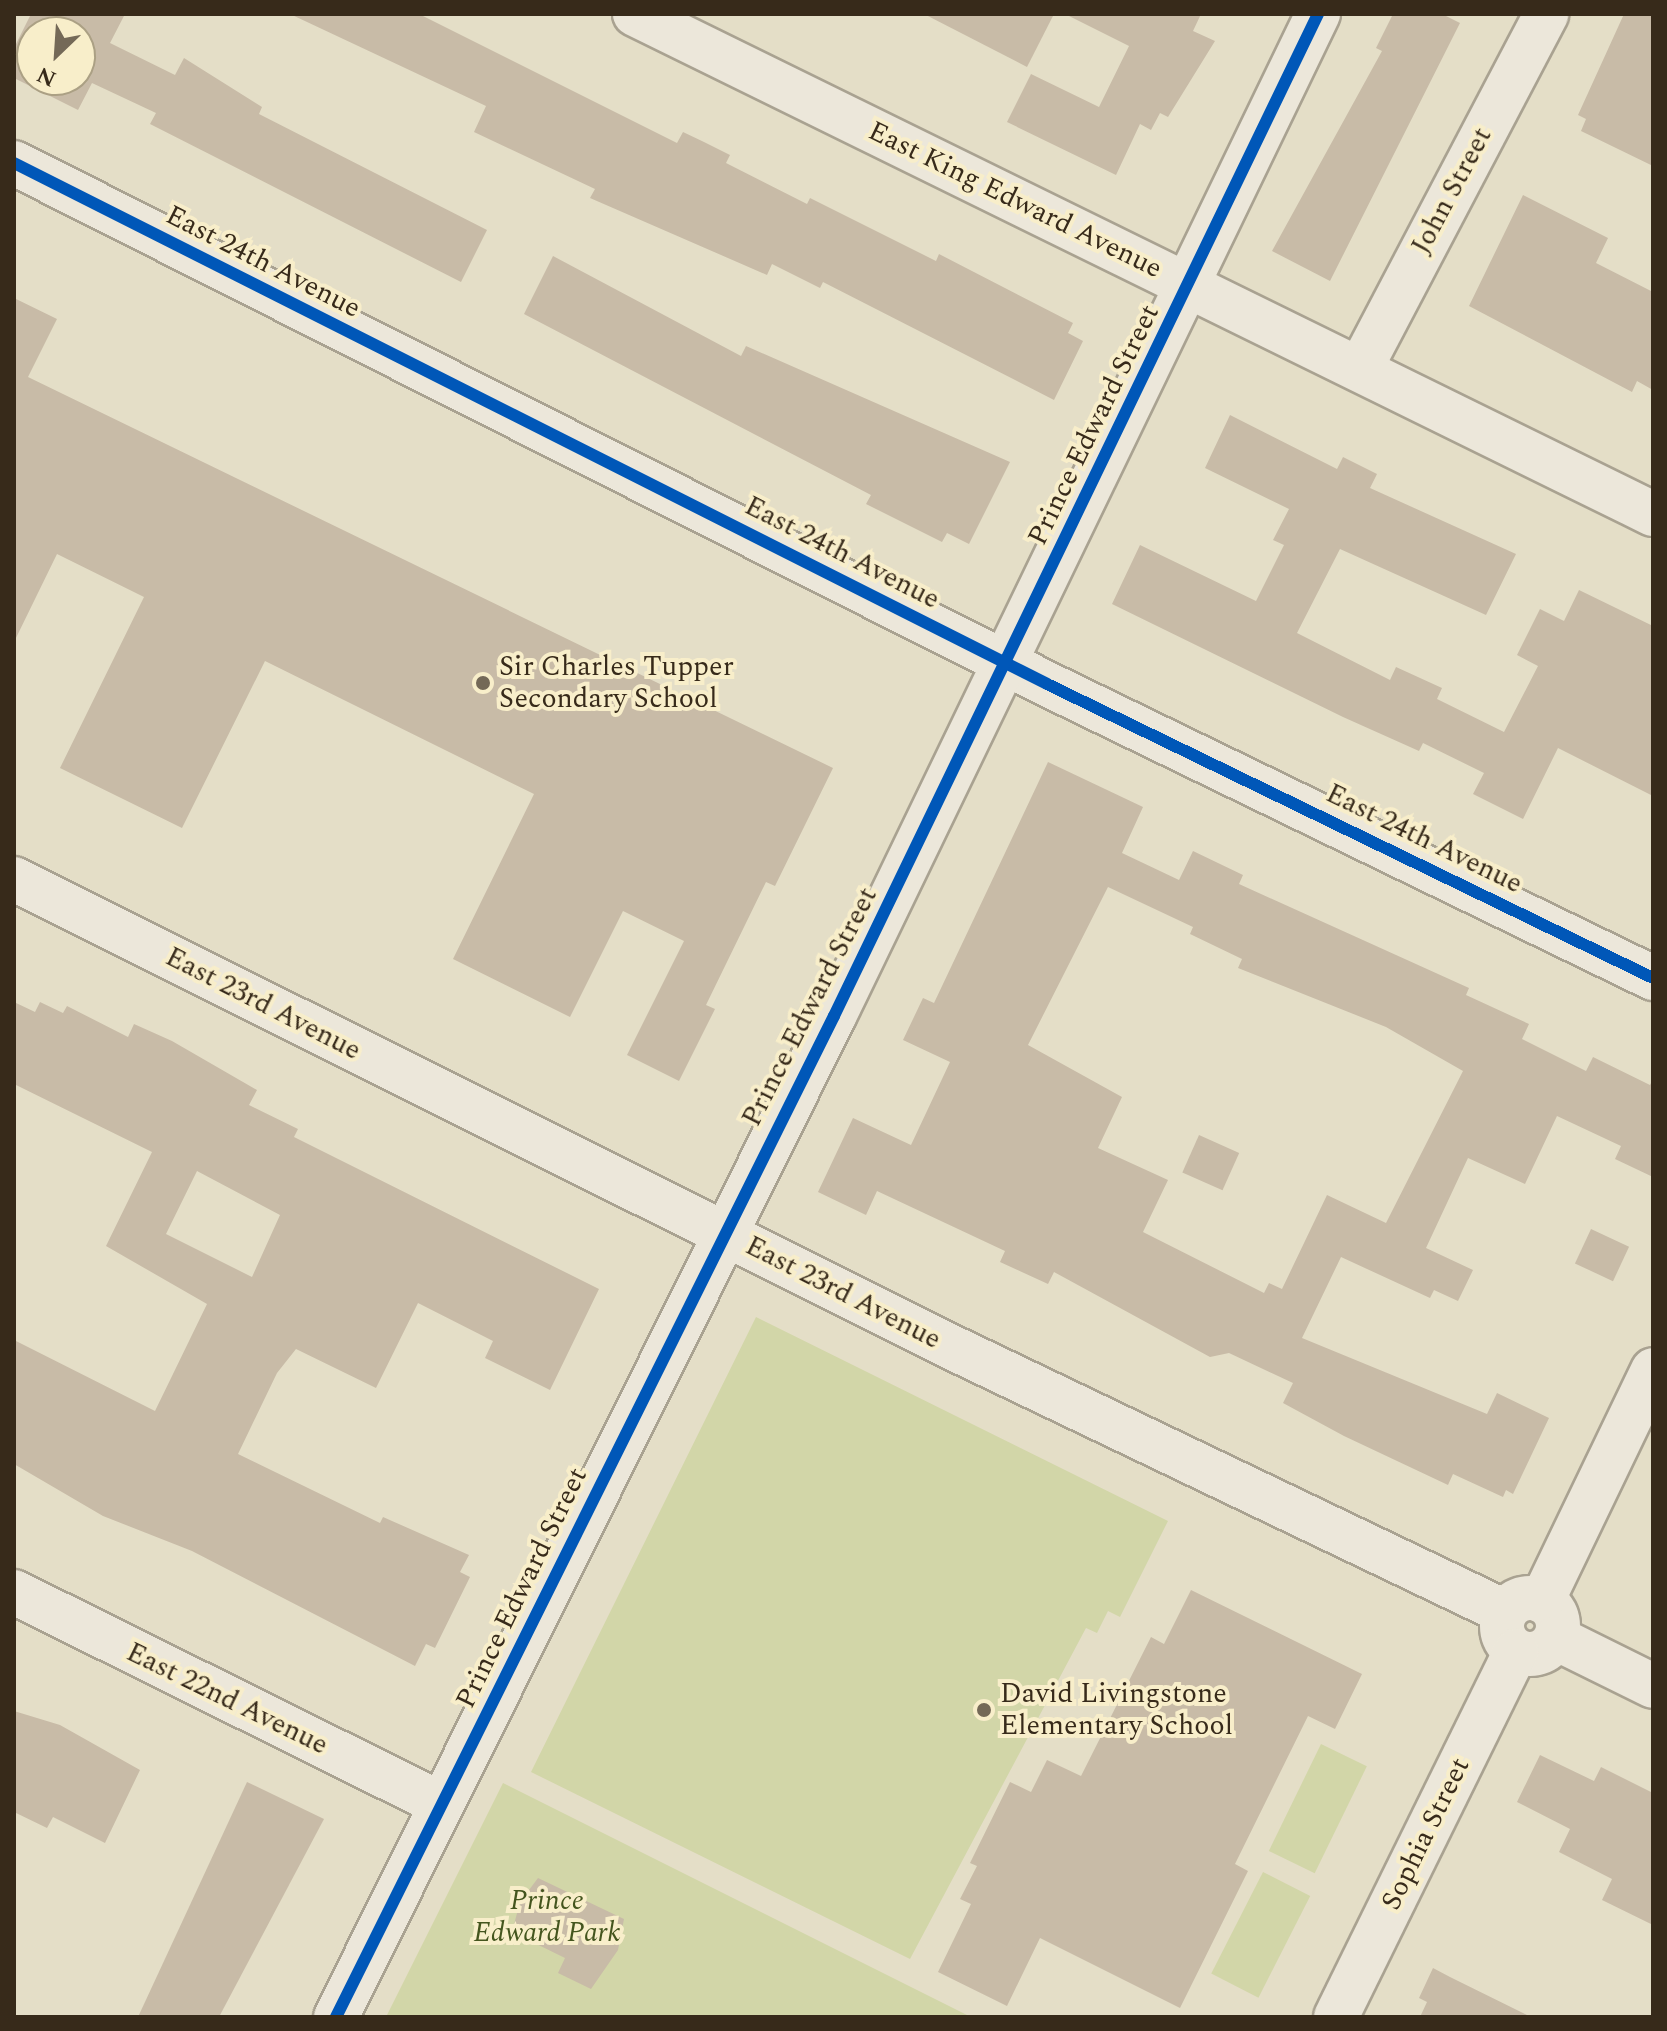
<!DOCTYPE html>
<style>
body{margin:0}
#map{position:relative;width:1667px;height:2031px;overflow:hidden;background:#e4dec7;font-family:Spectral,serif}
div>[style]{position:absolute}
.green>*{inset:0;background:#d2d6a8;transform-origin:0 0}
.building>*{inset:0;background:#c8bba7;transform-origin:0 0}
.roads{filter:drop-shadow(2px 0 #a9a291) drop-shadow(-2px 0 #a9a291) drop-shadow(0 2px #a9a291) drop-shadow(0 -2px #a9a291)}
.street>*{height:44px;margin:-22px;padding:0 22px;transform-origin:22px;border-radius:22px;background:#ece7da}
.street>.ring{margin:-22px;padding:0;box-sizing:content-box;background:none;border:44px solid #ece7da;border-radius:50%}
.secondary>*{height:44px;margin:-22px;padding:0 22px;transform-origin:22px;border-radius:22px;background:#ece7da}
.cycleway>*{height:12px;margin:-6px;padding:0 6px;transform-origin:6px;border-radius:6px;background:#0057b8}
.dots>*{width:22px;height:22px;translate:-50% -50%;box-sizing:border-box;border:4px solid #f8eeca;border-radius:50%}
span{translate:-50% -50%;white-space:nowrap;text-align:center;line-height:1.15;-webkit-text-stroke:8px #f8eeca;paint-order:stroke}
.street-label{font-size:28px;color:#372a1a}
.poi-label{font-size:28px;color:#372a1a}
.left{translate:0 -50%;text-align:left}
.park-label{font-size:28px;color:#44551e;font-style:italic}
.frame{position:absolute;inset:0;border:16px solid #372a1a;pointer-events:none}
.north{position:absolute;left:16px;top:16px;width:80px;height:80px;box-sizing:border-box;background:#f8eeca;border:2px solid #aba084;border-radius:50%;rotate:205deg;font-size:22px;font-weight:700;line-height:32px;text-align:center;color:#372a1a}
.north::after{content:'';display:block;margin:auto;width:28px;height:36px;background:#746957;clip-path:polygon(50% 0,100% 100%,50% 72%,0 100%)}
</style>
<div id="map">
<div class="green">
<div style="clip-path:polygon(756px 1317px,1168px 1521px,1120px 1617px,1108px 1611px,1097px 1633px,1086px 1628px,910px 1959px,531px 1772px)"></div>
<div style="left:1321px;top:1744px;width:51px;height:119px;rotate:26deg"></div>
<div style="clip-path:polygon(503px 1783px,971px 2017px,386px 2017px)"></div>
<div style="left:1263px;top:1872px;width:53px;height:114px;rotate:27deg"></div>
</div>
<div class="building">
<div style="clip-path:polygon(evenodd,31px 14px,125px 14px,110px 43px,175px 75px,184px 58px,262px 107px,259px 114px,487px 230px,461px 282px,150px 124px,156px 113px,92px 83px,78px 110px,14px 78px,14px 48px,31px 14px,32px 32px,80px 32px,80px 80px,32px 80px,32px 32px)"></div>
<div style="clip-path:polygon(290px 14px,419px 14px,677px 143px,683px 132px,704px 142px,730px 155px,726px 163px,807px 204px,810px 198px,936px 261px,939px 254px,1073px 323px,1068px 333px,1083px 341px,1054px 400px,823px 282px,820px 288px,772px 264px,767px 275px,590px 198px,595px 189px,474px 132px,486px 106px)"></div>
<div style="clip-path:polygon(924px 14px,1054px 14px,1027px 67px)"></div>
<div style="clip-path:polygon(1065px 14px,1201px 14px,1193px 31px,1215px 41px,1168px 117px,1160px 113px,1151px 130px,1140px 124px,1116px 175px,1007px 122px,1031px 74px,1099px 107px,1129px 46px)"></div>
<div style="clip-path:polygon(1393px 14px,1442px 14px,1460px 23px,1330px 281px,1272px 251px,1382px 51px,1376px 48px)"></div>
<div style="clip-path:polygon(1624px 14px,1653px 14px,1653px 166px,1581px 131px,1586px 119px,1578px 115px)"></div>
<div style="clip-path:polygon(1523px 195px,1608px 238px,1596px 263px,1653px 292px,1653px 390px,1637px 381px,1632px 392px,1469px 306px)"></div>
<div style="clip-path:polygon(553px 256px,741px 356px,746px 346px,1010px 462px,969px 544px,947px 533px,942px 542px,866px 504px,871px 495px,524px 314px)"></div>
<div style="clip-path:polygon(14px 298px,57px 319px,28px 377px,833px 768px,775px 886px,766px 882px,706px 1005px,715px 1009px,679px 1081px,627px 1055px,684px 941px,623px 911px,570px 1017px,453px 959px,534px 794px,265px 661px,182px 828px,60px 768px,144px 597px,57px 554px,14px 642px)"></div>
<div style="clip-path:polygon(1230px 415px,1337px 469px,1343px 457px,1377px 474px,1370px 488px,1516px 554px,1486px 615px,1340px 549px,1297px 633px,1390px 680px,1396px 667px,1442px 688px,1437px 699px,1504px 732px,1538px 666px,1517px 655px,1540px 609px,1564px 621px,1579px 590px,1653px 626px,1653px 796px,1558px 748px,1523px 819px,1473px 794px,1484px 773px,1423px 743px,1419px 751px,1343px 717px,1112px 604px,1140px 545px,1256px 601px,1284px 545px,1273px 540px,1289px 509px,1205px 468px)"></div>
<div style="clip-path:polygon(evenodd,1048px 762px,1143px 807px,1122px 853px,1179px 880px,1193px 851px,1243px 875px,1239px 884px,1469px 988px,1466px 995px,1529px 1024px,1522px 1039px,1586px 1071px,1593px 1057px,1650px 1085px,1653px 1079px,1653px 1177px,1615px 1159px,1621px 1146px,1557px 1116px,1525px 1184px,1468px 1158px,1426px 1248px,1473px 1270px,1458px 1301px,1434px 1290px,1430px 1298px,1341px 1257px,1302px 1338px,1487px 1414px,1497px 1393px,1549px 1418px,1513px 1494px,1506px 1490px,1503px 1497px,1453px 1474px,1448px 1485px,1344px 1436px,1283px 1403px,1293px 1383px,1229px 1353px,1210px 1357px,1054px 1272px,1048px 1284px,1000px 1262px,1005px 1251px,877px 1191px,866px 1215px,818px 1192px,853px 1118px,911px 1145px,950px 1062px,903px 1040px,923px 998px,934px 1003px,1048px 762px,1108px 887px,1193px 927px,1190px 934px,1242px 959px,1238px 968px,1386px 1027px,1463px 1071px,1386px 1223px,1327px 1195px,1282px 1289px,1269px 1283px,1264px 1293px,1143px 1232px,1168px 1180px,1098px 1148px,1122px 1097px,1028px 1045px,1108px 887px)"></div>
<div style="clip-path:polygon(evenodd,14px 1002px,35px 1012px,40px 1002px,63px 1013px,67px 1006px,128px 1037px,134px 1024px,172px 1041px,257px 1090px,249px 1105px,298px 1129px,294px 1137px,599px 1289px,550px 1390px,485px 1358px,493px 1341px,418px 1303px,376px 1388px,296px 1349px,277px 1373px,238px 1454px,380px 1523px,383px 1517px,469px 1555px,460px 1572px,470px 1577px,435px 1648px,426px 1644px,415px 1666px,192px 1551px,103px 1516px,14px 1464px,14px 1340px,155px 1411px,207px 1304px,106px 1246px,152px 1152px,14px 1084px,14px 1002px,197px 1171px,280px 1215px,252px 1277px,166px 1234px,197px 1171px)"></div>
<div style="left:1199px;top:1135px;width:44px;height:41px;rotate:24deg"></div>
<div style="left:1591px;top:1229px;width:42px;height:38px;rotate:25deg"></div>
<div style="clip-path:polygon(1191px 1590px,1362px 1674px,1335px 1729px,1308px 1716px,1235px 1864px,1248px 1871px,1180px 2008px,1040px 1938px,1007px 2006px,938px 1972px,971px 1904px,960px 1899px,977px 1866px,970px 1863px,1010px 1782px,1031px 1792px,1047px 1760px,1081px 1776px,1151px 1637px,1164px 1644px)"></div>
<div style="clip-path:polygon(14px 1711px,60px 1725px,140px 1770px,105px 1843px,53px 1817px,47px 1828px,14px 1812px)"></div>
<div style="clip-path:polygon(1540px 1755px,1594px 1781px,1601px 1767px,1653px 1793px,1653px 1925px,1602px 1900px,1612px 1879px,1559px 1852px,1570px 1829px,1517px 1802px)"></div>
<div style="clip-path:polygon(247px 1782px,324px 1819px,219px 2017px,138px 2017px)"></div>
<div style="clip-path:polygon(538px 1878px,624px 1919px,618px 1950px,591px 1989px,558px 1973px,565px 1958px,512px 1932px,520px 1902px)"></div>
<div style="clip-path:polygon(1433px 1968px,1450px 1977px,1531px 2017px,1420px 2017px,1427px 2002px,1419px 1998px)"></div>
</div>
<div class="roads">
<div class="street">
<div style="left:14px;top:163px;width:1157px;rotate:26.76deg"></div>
<div style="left:1047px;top:684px;width:674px;rotate:25.88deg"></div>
<div style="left:1360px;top:369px;width:401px;rotate:-62.3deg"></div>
<div style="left:14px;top:879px;width:1045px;rotate:26.54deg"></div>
<div style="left:949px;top:1346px;width:616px;rotate:25.57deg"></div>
<div style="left:14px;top:1592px;width:477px;rotate:26.4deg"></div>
<div class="ring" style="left:1502px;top:1598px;width:12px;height:12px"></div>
<div style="left:1542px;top:1601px;width:256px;rotate:-64.3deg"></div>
<div style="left:1556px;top:1638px;width:108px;rotate:26.3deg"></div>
<div style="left:336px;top:2017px;width:1118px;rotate:-63.55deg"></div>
<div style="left:834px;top:1016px;width:1113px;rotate:-64.22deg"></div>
<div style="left:1336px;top:2017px;width:408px;rotate:-63.8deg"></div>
</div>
<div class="secondary">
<div style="left:635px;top:14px;width:1134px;rotate:26.16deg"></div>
</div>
</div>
<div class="cycleway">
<div style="left:14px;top:163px;width:1157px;rotate:26.76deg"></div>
<div style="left:1047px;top:684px;width:674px;rotate:25.88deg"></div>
<div style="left:336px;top:2017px;width:1118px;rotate:-63.55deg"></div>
<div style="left:834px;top:1016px;width:1113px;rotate:-64.22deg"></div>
</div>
<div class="dots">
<div style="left:483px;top:683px;background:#746957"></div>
<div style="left:984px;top:1710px;background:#746957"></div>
</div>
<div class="street-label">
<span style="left:1452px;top:191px;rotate:-62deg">John Street</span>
<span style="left:1015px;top:200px;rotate:26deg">East King Edward Avenue</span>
<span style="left:263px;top:262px;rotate:27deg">East 24th Avenue</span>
<span style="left:1094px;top:425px;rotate:-64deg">Prince Edward Street</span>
<span style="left:842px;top:553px;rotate:27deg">East 24th Avenue</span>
<span style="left:1424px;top:839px;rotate:26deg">East 24th Avenue</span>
<span style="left:263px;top:1004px;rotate:27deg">East 23rd Avenue</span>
<span style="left:810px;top:1007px;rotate:-63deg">Prince Edward Street</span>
<span style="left:843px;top:1293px;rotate:27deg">East 23rd Avenue</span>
<span style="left:522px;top:1588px;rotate:-64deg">Prince Edward Street</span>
<span style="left:227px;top:1699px;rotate:26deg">East 22nd Avenue</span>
<span style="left:1426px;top:1834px;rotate:-64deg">Sophia Street</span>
</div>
<div class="poi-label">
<span class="left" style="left:499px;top:683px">Sir Charles Tupper<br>Secondary School</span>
<span class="left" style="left:1000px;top:1710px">David Livingstone<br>Elementary School</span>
</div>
<div class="park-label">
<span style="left:547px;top:1917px">Prince<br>Edward Park</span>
</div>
<div class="frame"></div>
<div class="north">N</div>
</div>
